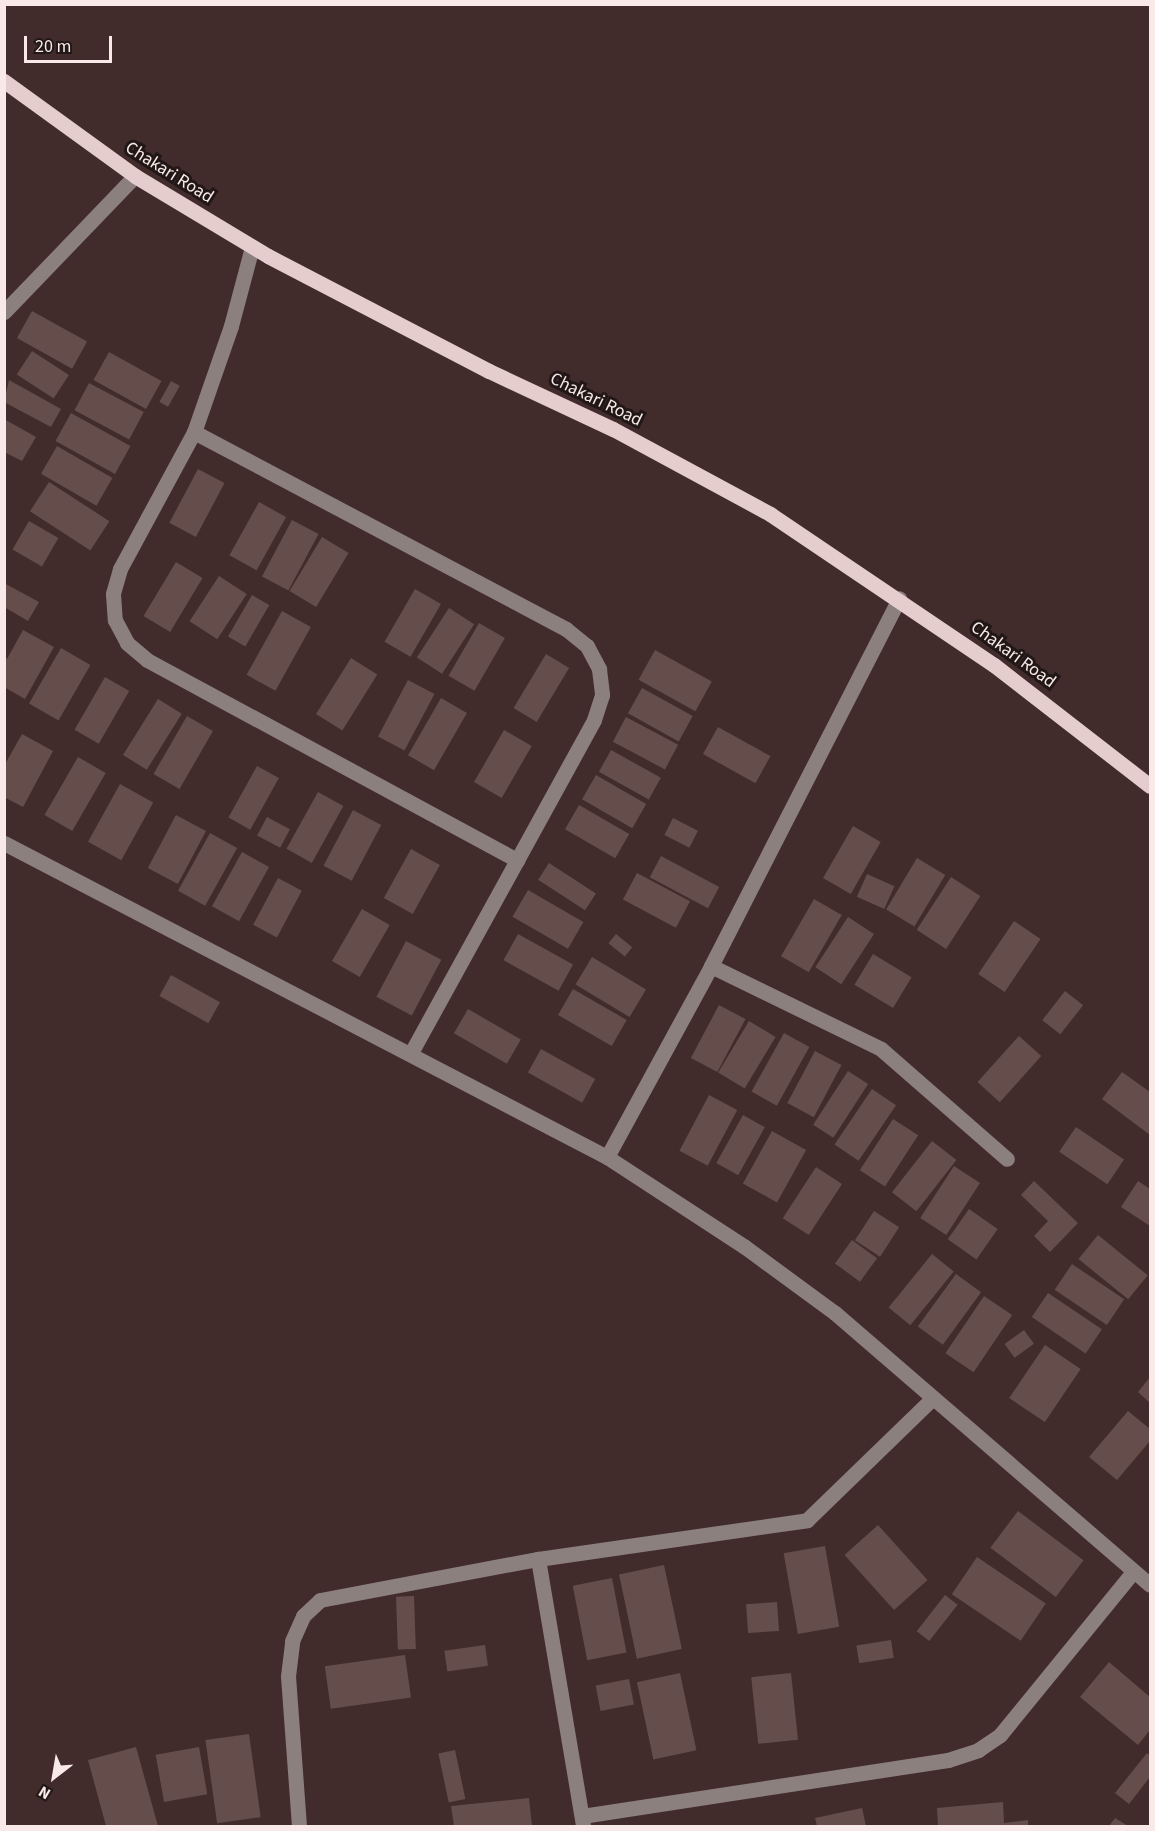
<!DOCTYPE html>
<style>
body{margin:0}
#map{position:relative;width:1155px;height:1831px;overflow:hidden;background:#422b2b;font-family:"Source Sans 3",sans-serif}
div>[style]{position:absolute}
.building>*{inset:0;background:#654d4c;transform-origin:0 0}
.minor>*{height:15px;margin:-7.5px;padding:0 7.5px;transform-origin:7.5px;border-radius:7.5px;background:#8c807f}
.major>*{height:15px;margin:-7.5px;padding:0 7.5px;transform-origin:7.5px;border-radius:7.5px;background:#e6cdcd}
span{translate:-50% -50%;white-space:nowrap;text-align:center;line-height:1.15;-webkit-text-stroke:6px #211717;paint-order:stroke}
.street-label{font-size:18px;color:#f9eae9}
.frame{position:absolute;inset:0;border:6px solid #f9eae9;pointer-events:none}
.north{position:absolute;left:24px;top:1747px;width:60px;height:60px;-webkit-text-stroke:4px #211717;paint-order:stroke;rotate:211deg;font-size:16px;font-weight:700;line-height:24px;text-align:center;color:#f9eae9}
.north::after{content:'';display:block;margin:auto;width:21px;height:27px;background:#f9eae9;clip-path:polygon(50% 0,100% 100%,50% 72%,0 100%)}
.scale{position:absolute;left:24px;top:36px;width:88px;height:27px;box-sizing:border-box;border:3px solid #f9eae9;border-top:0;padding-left:8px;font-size:18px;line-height:21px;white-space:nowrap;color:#f9eae9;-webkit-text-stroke:4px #211717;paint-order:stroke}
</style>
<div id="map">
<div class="building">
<div style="left:32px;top:311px;width:63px;height:31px;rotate:29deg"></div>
<div style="left:32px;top:351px;width:44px;height:28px;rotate:33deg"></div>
<div style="left:109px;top:352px;width:60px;height:32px;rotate:29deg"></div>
<div style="clip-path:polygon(9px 380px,61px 409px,51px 427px,4px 402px)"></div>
<div style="left:171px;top:381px;width:10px;height:24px;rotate:29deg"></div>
<div style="left:89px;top:383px;width:62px;height:31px;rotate:28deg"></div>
<div style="left:71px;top:413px;width:68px;height:32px;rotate:29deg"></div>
<div style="clip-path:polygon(4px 419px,36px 437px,22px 461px,4px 452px)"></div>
<div style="left:57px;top:446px;width:64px;height:32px;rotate:30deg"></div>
<div style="left:198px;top:469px;width:30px;height:61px;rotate:28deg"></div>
<div style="left:49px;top:482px;width:72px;height:35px;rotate:33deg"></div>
<div style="left:259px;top:502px;width:31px;height:61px;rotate:29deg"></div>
<div style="left:292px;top:520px;width:30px;height:64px;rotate:28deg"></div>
<div style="left:29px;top:521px;width:34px;height:33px;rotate:30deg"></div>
<div style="left:322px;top:537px;width:31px;height:63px;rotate:31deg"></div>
<div style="left:176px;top:562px;width:31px;height:63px;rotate:31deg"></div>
<div style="left:219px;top:576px;width:33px;height:54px;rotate:33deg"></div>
<div style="clip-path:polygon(4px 583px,39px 602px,28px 621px,4px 607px)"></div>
<div style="left:415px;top:589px;width:30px;height:61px;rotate:30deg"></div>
<div style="left:252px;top:595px;width:20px;height:48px;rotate:30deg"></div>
<div style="left:449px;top:608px;width:30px;height:59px;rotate:33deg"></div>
<div style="left:282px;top:611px;width:33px;height:73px;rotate:29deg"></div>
<div style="left:479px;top:623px;width:30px;height:61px;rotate:30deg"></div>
<div style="clip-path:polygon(23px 630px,54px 647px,25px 699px,4px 687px,4px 654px,7px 659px)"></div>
<div style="left:61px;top:648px;width:34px;height:64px;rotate:30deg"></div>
<div style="left:655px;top:650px;width:65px;height:34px;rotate:29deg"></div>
<div style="left:546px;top:654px;width:27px;height:63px;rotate:31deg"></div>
<div style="left:351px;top:658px;width:31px;height:66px;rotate:32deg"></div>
<div style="left:105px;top:677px;width:28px;height:61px;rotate:30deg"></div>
<div style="left:408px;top:680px;width:30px;height:64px;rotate:28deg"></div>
<div style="left:642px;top:688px;width:58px;height:29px;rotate:29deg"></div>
<div style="left:441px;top:698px;width:30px;height:66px;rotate:30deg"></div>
<div style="left:158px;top:699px;width:28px;height:66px;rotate:32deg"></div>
<div style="left:187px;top:716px;width:30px;height:67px;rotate:30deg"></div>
<div style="left:626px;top:717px;width:59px;height:28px;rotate:28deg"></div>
<div style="left:718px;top:727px;width:60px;height:31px;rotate:29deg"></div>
<div style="left:504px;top:730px;width:32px;height:60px;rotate:30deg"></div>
<div style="clip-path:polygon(22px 734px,53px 751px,23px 807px,4px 797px,4px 766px)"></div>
<div style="left:611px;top:750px;width:57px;height:25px;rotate:29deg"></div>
<div style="left:78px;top:757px;width:32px;height:67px;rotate:30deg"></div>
<div style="left:257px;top:766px;width:25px;height:59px;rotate:29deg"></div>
<div style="left:596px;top:775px;width:58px;height:28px;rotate:30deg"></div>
<div style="left:120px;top:784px;width:38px;height:66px;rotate:29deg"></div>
<div style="left:318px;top:792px;width:29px;height:65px;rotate:29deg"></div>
<div style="left:579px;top:805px;width:58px;height:28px;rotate:30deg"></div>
<div style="left:353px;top:810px;width:32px;height:63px;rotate:28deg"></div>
<div style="left:176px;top:815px;width:34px;height:60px;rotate:28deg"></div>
<div style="left:267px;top:817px;width:26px;height:21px;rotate:28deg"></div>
<div style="left:673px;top:818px;width:28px;height:19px;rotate:27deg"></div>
<div style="left:853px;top:826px;width:32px;height:60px;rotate:30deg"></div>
<div style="left:210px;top:833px;width:31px;height:66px;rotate:29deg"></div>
<div style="left:411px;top:849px;width:33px;height:56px;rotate:29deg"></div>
<div style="left:242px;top:852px;width:31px;height:62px;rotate:29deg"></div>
<div style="left:661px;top:856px;width:66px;height:24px;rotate:28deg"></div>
<div style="left:917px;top:858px;width:33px;height:60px;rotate:31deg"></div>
<div style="left:549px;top:863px;width:56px;height:20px;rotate:33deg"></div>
<div style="left:637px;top:873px;width:60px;height:30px;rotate:28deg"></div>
<div style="left:867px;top:874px;width:30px;height:25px;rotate:24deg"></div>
<div style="left:951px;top:877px;width:35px;height:63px;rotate:33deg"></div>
<div style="left:278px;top:878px;width:27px;height:53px;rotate:28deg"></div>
<div style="left:528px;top:890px;width:64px;height:31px;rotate:30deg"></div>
<div style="left:814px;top:899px;width:32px;height:66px;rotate:30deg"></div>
<div style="left:362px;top:909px;width:32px;height:60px;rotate:30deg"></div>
<div style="left:848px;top:917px;width:31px;height:60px;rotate:33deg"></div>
<div style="left:1014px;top:921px;width:32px;height:64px;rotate:34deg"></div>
<div style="left:518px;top:934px;width:63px;height:30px;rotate:29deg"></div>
<div style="left:616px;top:934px;width:21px;height:12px;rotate:39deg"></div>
<div style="left:406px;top:941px;width:40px;height:63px;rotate:28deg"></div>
<div style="left:873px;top:954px;width:45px;height:36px;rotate:31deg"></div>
<div style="left:592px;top:957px;width:63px;height:32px;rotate:31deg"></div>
<div style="left:171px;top:975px;width:56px;height:24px;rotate:29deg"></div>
<div style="left:573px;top:989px;width:62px;height:30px;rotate:30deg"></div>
<div style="left:1065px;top:991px;width:23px;height:37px;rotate:38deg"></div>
<div style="left:719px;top:1005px;width:30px;height:60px;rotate:28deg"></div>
<div style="left:468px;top:1009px;width:61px;height:28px;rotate:30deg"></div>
<div style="left:749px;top:1021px;width:31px;height:60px;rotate:31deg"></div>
<div style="left:784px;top:1033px;width:29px;height:67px;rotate:29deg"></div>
<div style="left:1019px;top:1036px;width:30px;height:62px;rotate:42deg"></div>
<div style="left:541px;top:1049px;width:62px;height:27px;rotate:29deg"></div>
<div style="left:815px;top:1051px;width:30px;height:59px;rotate:28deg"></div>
<div style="left:848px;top:1071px;width:24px;height:64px;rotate:33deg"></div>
<div style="clip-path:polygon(1122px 1072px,1150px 1092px,1150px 1135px,1102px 1099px)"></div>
<div style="left:872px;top:1089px;width:29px;height:67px;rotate:34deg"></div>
<div style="left:709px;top:1095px;width:32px;height:63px;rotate:28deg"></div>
<div style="left:743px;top:1115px;width:25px;height:55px;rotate:29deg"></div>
<div style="left:893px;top:1119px;width:30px;height:61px;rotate:33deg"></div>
<div style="left:1076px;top:1127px;width:58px;height:30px;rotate:34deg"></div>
<div style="left:772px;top:1131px;width:39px;height:60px;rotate:29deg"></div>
<div style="left:932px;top:1141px;width:31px;height:65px;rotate:38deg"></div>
<div style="left:954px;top:1166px;width:31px;height:62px;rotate:33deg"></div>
<div style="left:816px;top:1167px;width:31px;height:61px;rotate:33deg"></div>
<div style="clip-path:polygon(1034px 1181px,1078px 1223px,1050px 1252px,1034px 1236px,1048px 1221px,1021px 1195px)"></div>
<div style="clip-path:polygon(1138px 1181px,1150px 1189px,1150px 1226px,1121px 1207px)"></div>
<div style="left:969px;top:1209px;width:35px;height:37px;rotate:35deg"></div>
<div style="left:874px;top:1211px;width:30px;height:35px;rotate:33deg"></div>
<div style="left:1098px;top:1235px;width:64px;height:31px;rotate:39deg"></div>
<div style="left:852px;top:1240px;width:31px;height:29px;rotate:36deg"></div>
<div style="left:932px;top:1254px;width:28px;height:69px;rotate:39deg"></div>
<div style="left:1072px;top:1264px;width:63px;height:31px;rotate:34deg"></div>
<div style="left:956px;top:1274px;width:31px;height:65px;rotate:36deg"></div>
<div style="left:1048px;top:1293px;width:65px;height:29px;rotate:34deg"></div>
<div style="left:984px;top:1296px;width:34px;height:69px;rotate:34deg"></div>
<div style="left:1024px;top:1330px;width:17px;height:24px;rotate:54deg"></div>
<div style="left:1045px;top:1345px;width:43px;height:64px;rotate:34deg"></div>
<div style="clip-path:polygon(1150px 1377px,1150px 1403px,1138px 1392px)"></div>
<div style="clip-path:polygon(1128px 1411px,1150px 1429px,1150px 1441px,1117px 1480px,1089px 1457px)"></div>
<div style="left:1018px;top:1511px;width:82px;height:46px;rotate:37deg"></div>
<div style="left:878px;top:1525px;width:74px;height:45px;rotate:48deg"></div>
<div style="left:825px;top:1546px;width:82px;height:42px;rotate:80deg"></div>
<div style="left:977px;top:1557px;width:83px;height:45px;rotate:34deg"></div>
<div style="left:664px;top:1565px;width:86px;height:46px;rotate:78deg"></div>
<div style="left:612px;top:1578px;width:76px;height:40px;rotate:79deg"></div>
<div style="left:945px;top:1595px;width:16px;height:46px;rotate:38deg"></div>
<div style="left:414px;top:1596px;width:53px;height:18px;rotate:88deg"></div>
<div style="left:777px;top:1602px;width:29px;height:31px;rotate:86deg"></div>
<div style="left:891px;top:1640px;width:18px;height:35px;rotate:81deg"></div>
<div style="left:485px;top:1645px;width:21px;height:41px;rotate:82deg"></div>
<div style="left:405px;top:1655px;width:43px;height:81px;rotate:82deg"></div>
<div style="clip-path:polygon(1109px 1662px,1150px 1697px,1150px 1730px,1138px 1745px,1080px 1697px)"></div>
<div style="left:680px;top:1673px;width:79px;height:44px;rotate:78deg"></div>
<div style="left:791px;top:1673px;width:67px;height:40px;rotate:84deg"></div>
<div style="left:629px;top:1679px;width:26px;height:34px;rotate:79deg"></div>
<div style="left:249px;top:1734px;width:84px;height:44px;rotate:82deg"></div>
<div style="clip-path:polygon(136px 1747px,158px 1826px,106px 1826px,88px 1760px)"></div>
<div style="left:199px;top:1747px;width:48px;height:44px;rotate:80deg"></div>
<div style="left:455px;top:1750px;width:50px;height:17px;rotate:78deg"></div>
<div style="clip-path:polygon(1147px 1753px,1150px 1756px,1150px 1777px,1129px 1804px,1115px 1793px)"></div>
<div style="clip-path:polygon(529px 1798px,532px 1826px,454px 1826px,451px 1806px)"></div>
<div style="clip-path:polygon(1003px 1802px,1004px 1823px,1028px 1820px,1028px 1826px,938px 1826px,937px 1808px)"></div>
<div style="clip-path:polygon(862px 1808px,866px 1826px,817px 1826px,815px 1818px)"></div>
<div style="clip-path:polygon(1115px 1818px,1128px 1826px,1109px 1826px)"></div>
</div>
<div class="minor">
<div style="left:252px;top:247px;width:82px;rotate:104.9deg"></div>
<div style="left:231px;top:326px;width:112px;rotate:109.2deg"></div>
<div style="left:194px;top:432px;width:156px;rotate:118.4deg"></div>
<div style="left:120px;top:569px;width:26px;rotate:106deg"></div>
<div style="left:113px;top:594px;width:26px;rotate:86deg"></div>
<div style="left:115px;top:620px;width:26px;rotate:62deg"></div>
<div style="left:127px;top:643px;width:26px;rotate:40deg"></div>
<div style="left:147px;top:660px;width:421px;rotate:28.4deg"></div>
<div style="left:4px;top:312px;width:189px;rotate:-46.1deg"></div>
<div style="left:194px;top:432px;width:421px;rotate:27.9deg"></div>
<div style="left:566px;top:629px;width:27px;rotate:39deg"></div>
<div style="left:587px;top:646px;width:26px;rotate:62deg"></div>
<div style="left:599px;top:669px;width:26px;rotate:83deg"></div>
<div style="left:602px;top:695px;width:26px;rotate:108deg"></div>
<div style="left:594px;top:720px;width:380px;rotate:118.8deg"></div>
<div style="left:4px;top:843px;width:680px;rotate:27.51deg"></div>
<div style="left:607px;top:1157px;width:165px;rotate:33.1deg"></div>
<div style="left:745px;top:1247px;width:112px;rotate:36.3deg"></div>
<div style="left:835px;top:1313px;width:416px;rotate:40.8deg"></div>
<div style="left:711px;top:966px;width:189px;rotate:26deg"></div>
<div style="left:881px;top:1049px;width:167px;rotate:41.1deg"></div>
<div style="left:607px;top:1157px;width:217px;rotate:-61.4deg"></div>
<div style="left:711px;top:966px;width:413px;rotate:-62.9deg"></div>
<div style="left:538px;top:1559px;width:271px;rotate:80.4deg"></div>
<div style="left:582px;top:1816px;width:370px;rotate:-8.7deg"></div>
<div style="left:948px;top:1760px;width:32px;rotate:-18deg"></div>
<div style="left:978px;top:1750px;width:27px;rotate:-34deg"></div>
<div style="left:1000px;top:1735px;width:210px;rotate:-50.8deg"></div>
<div style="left:299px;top:1826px;width:150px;rotate:-94.2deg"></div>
<div style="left:288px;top:1676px;width:35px;rotate:-83deg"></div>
<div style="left:292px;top:1641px;width:27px;rotate:-66deg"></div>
<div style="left:303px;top:1616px;width:23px;rotate:-43deg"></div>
<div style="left:320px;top:1600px;width:222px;rotate:-10.7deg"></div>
<div style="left:538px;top:1559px;width:272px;rotate:-8.2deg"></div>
<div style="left:807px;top:1520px;width:175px;rotate:-44.1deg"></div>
</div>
<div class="major">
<div style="left:4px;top:81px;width:162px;rotate:35.9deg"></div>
<div style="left:135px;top:176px;width:155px;rotate:31deg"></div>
<div style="left:268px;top:256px;width:249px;rotate:27.5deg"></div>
<div style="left:489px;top:371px;width:137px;rotate:25.1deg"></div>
<div style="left:613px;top:429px;width:179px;rotate:28.4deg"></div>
<div style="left:770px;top:514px;width:270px;rotate:34deg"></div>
<div style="left:994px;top:665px;width:197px;rotate:37.8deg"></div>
</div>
<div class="street-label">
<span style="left:169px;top:173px;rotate:32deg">Chakari Road</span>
<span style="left:596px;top:400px;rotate:26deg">Chakari Road</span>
<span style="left:1013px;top:655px;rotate:36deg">Chakari Road</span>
</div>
<div class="frame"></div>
<div class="north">N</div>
<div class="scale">20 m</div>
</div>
